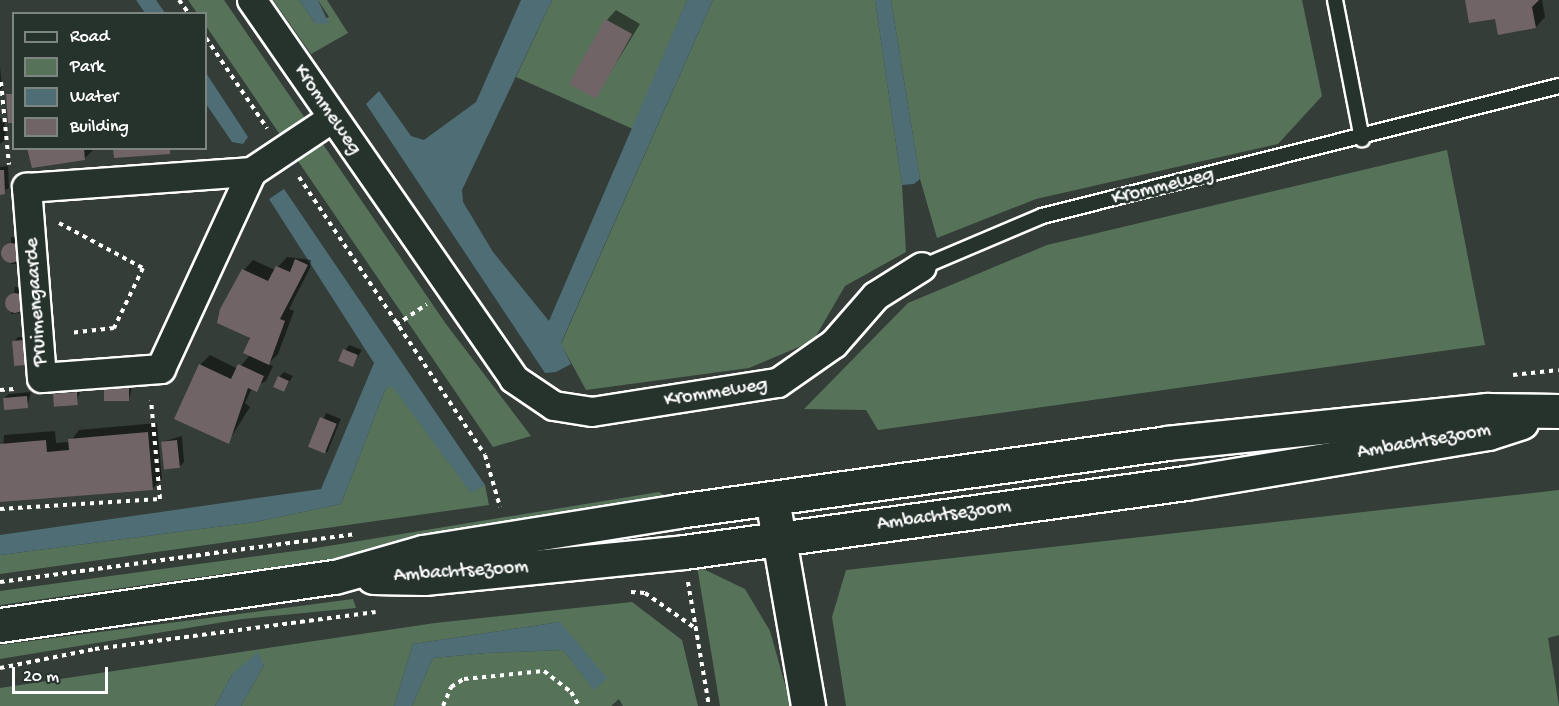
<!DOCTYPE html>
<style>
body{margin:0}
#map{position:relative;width:1559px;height:706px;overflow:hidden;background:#353d38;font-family:"Gochi Hand",sans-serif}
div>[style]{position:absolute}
.green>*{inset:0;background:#56735a}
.water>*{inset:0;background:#4e6d75}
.shadow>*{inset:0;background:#0007;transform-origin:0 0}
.building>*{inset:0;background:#706466;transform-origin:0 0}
.round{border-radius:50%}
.path>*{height:4px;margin-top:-2px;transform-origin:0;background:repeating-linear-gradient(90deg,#fff 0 4.5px,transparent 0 9px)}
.roads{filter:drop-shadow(2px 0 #fff) drop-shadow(-2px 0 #fff) drop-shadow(0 2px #fff) drop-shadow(0 -2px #fff)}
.lane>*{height:14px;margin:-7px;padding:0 7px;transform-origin:7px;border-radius:7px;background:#26332d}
.street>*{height:28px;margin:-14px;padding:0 14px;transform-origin:14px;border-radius:14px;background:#26332d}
.secondary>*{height:33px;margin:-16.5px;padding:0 16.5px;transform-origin:16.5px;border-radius:16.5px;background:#26332d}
span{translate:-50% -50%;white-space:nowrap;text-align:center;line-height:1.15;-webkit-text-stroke:6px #26332d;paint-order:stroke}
.street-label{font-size:20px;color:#fff}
.legend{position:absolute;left:12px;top:12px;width:195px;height:138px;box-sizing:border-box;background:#26332d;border:2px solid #7d8581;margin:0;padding:8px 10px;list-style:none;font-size:18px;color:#fff}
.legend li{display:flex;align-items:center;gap:12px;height:30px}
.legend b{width:30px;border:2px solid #7d8581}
.scale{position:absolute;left:12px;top:667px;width:96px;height:27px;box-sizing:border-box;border:3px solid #fff;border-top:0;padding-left:8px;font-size:18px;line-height:21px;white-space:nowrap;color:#fff;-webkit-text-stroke:4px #26332d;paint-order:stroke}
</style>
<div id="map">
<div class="green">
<div style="clip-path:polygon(188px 0,224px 0,446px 324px,531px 436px,493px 447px,206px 26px,206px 14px,197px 13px)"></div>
<div style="clip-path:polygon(273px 0,299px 0,315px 23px,329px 17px,318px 0,327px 0,348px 33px,311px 54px)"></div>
<div style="clip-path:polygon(552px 0,687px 0,633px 129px,516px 77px)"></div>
<div style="clip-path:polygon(713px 0,875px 0,902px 185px,906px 252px,845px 286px,813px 341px,749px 368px,586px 390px,561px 344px)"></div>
<div style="clip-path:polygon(891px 0,1302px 0,1322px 96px,1278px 144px,1036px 199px,937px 238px,920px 179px)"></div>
<div style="clip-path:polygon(1447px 150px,1485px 345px,878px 430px,866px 410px,804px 409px,908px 303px,1047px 245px)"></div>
<div style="clip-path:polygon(392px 385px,471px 492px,485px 485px,489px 505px,0 574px,0 555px,255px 522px,341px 504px,385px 390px)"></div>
<div style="clip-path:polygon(1559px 490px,1559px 635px,1548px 638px,1559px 706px,846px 706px,832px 617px,846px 570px)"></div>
<div style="clip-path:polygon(659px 492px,667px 497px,467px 540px,0 605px,0 591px,310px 549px)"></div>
<div style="clip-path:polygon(697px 566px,745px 589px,770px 631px,791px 706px,720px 706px)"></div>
<div style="clip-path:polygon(353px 599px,356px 608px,242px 619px,0 659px,0 645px)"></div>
<div style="clip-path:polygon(632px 602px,682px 640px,698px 706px,623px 706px,619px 699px,611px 706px,412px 706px,433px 658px,486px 653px,563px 650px,594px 689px,560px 622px,413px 644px,394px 706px,241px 706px,264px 665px,233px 673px,215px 706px,0 706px,0 688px,435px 623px)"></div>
</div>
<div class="water">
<div style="clip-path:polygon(136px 0,156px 0,165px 13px,145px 13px)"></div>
<div style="clip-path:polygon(299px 0,318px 0,329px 24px,315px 23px)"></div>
<div style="clip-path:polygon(521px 0,552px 0,462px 190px,463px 202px,493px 252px,549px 321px,687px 0,713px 0,561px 343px,571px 364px,556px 372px,545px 373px,366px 104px,379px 91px,411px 136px,424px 140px,476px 102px)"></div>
<div style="clip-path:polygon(875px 0,891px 0,920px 179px,914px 184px,902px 185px)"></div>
<div style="clip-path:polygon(206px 73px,248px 137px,243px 144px,232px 142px,206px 104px)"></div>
<div style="clip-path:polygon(284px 189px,485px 485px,471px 493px,392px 386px,385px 390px,341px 504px,255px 522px,0 555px,0 535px,321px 489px,374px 363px,269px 199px)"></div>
<div style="clip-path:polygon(560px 622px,607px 678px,594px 690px,563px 650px,486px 653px,433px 658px,412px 706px,394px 706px,413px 644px)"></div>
<div style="clip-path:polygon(258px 652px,264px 665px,241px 706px,215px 706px,233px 673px)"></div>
</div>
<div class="shadow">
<div style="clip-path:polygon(1466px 0,1542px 0,1545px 17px,1536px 27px,1496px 17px)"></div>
<div style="clip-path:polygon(616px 10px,640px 24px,596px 96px,607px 20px)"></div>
<div style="clip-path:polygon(0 66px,2px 88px,0 90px)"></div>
<div style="clip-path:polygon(0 118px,4px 118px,6px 139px,0 144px)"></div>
<div style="clip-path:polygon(31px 148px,94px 148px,94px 149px,84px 159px)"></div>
<div style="clip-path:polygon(8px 166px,9px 188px,0 193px,0 167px)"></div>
<div style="left:11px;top:237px;width:10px;height:27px"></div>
<div style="clip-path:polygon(287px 257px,311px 260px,310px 268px,289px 309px,294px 311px,278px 354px,268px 364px,273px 366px,266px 381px,252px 388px,245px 403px,250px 407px,228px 442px,200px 365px,210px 355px,238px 369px,250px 355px,244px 270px,253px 260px,275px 270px)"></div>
<div style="clip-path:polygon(15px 287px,24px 287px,22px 313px,11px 314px)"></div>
<div style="clip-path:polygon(18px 337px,28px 337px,25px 363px,14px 342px)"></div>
<div style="clip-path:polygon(349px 345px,362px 350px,352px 366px,339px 360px)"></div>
<div style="clip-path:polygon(284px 372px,293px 376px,284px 390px,279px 377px)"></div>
<div style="clip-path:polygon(133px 384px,129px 399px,106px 391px,110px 386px)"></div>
<div style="clip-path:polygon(81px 388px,77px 403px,54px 395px,59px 390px)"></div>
<div style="clip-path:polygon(31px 392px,27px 407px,4px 398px,9px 394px)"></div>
<div style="left:326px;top:413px;width:16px;height:36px;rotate:22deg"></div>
<div style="clip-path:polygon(157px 423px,162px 479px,152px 489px,0 500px,4px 435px,55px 431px,56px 443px,70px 442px,79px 430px)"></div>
<div style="clip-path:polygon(182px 436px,184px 462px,179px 467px,162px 442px)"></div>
</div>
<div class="building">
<div style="clip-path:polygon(1465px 0,1539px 0,1532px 7px,1536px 28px,1498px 35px,1495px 19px,1469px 23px)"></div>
<div style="left:605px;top:19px;width:31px;height:74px;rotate:29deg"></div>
<div style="clip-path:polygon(6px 94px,14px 94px,14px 123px,8px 123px)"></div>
<div style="clip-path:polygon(27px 148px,84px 148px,85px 160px,32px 168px)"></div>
<div style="clip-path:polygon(113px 148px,170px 148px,170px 154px,114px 158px)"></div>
<div style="clip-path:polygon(0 170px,4px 170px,5px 194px,0 195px)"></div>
<div class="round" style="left:1px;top:243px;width:20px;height:20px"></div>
<div style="clip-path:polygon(295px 259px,308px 265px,280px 319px,285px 321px,269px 365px,243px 353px,250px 338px,217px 323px,220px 309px,242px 269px,268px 281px,276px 266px,290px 272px)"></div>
<div class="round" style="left:5px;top:293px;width:20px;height:20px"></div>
<div style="left:24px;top:340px;width:25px;height:12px;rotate:85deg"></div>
<div style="left:343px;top:349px;width:16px;height:13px;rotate:22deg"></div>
<div style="clip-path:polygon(199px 364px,231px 379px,238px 364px,264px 376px,257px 392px,248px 388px,229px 444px,174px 419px)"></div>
<div style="left:278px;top:376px;width:12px;height:12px;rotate:24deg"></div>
<div style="left:129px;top:388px;width:13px;height:25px;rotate:90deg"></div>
<div style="left:77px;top:392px;width:13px;height:24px;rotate:86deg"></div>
<div style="left:27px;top:396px;width:12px;height:24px;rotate:85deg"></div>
<div style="left:320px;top:417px;width:18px;height:32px;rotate:22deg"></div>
<div style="clip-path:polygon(148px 432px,153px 490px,0 502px,0 444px,46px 440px,47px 452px,69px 450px,68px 439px)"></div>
<div style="left:177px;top:440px;width:28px;height:16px;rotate:84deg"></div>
</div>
<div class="path">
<div style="left:179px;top:0;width:17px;rotate:54deg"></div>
<div style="left:206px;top:38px;width:109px;rotate:55.9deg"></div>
<div style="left:1px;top:82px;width:83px;rotate:84.5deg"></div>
<div style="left:299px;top:177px;width:334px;rotate:56.2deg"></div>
<div style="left:485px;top:455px;width:54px;rotate:73.9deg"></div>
<div style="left:59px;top:223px;width:95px;rotate:28.2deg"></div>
<div style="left:143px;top:268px;width:67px;rotate:115.8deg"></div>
<div style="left:114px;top:328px;width:45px;rotate:173.7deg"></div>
<div style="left:396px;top:325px;width:37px;rotate:-34deg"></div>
<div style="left:1513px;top:375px;width:46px;rotate:-6.2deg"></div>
<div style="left:0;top:390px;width:15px;rotate:-4deg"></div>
<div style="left:0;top:509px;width:160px;rotate:-3.6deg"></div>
<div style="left:160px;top:499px;width:99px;rotate:-95.2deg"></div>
<div style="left:0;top:582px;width:359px;rotate:-7.7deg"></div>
<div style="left:688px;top:582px;width:126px;rotate:80.4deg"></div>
<div style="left:631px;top:592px;width:14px;rotate:4deg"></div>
<div style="left:645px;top:593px;width:61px;rotate:35deg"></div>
<div style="left:0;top:668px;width:97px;rotate:-11.3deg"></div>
<div style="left:95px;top:649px;width:283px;rotate:-7.5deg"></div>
<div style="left:443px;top:706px;width:21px;rotate:-67deg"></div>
<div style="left:451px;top:687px;width:15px;rotate:-32deg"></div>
<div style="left:464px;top:679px;width:80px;rotate:-5.7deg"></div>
<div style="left:544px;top:671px;width:34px;rotate:38deg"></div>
<div style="left:571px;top:692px;width:16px;rotate:60deg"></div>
</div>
<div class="roads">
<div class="lane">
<div style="left:1335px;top:0;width:142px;rotate:79deg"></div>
<div style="left:922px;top:267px;width:130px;rotate:-23deg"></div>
<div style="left:1042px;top:216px;width:533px;rotate:-14.11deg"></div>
</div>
<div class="street">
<div style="left:252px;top:0;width:461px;rotate:55.3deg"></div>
<div style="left:514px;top:379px;width:48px;rotate:34deg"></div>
<div style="left:554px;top:406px;width:38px;rotate:9deg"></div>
<div style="left:592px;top:412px;width:188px;rotate:-8.9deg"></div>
<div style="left:778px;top:383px;width:68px;rotate:-34.9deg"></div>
<div style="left:834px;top:344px;width:64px;rotate:-48.8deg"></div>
<div style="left:876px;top:296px;width:54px;rotate:-32.2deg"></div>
<div style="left:252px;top:172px;width:217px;rotate:114.8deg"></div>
<div style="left:161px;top:369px;width:119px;rotate:175.7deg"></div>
<div style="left:42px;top:378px;width:191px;rotate:-94.5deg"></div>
<div style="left:27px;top:188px;width:226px;rotate:-4.1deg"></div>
<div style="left:252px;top:172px;width:97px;rotate:-33.7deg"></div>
</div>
<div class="secondary">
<div style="left:775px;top:516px;width:193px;rotate:80.1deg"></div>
<div style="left:373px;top:577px;width:51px;rotate:1.1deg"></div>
<div style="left:424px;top:578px;width:261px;rotate:-5.7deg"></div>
<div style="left:684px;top:552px;width:507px;rotate:-7.83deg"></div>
<div style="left:1186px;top:483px;width:306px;rotate:-9.4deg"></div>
<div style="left:1488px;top:433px;width:35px;rotate:-18deg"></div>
<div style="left:0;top:625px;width:338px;rotate:-8.2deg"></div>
<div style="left:335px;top:577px;width:91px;rotate:-15.9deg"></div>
<div style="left:423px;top:552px;width:258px;rotate:-9.1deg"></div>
<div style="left:678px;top:511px;width:493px;rotate:-7.9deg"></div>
<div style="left:1166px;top:443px;width:323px;rotate:-5.9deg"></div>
<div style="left:1487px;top:410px;width:72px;rotate:0.8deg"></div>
</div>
</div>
<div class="street-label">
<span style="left:327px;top:110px;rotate:56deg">Krommeweg</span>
<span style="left:1163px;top:187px;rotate:-14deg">Krommeweg</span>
<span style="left:37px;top:302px;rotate:-94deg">Pruimengaarde</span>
<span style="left:716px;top:393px;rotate:-9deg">Krommeweg</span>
<span style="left:1424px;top:442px;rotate:-10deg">Ambachtsezoom</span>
<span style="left:944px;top:516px;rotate:-8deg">Ambachtsezoom</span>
<span style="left:461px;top:572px;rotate:-4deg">Ambachtsezoom</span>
</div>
<ul class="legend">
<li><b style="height:8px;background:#26332d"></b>Road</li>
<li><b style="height:16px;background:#56735a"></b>Park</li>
<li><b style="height:16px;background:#4e6d75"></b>Water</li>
<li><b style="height:16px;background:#706466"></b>Building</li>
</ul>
<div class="scale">20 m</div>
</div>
